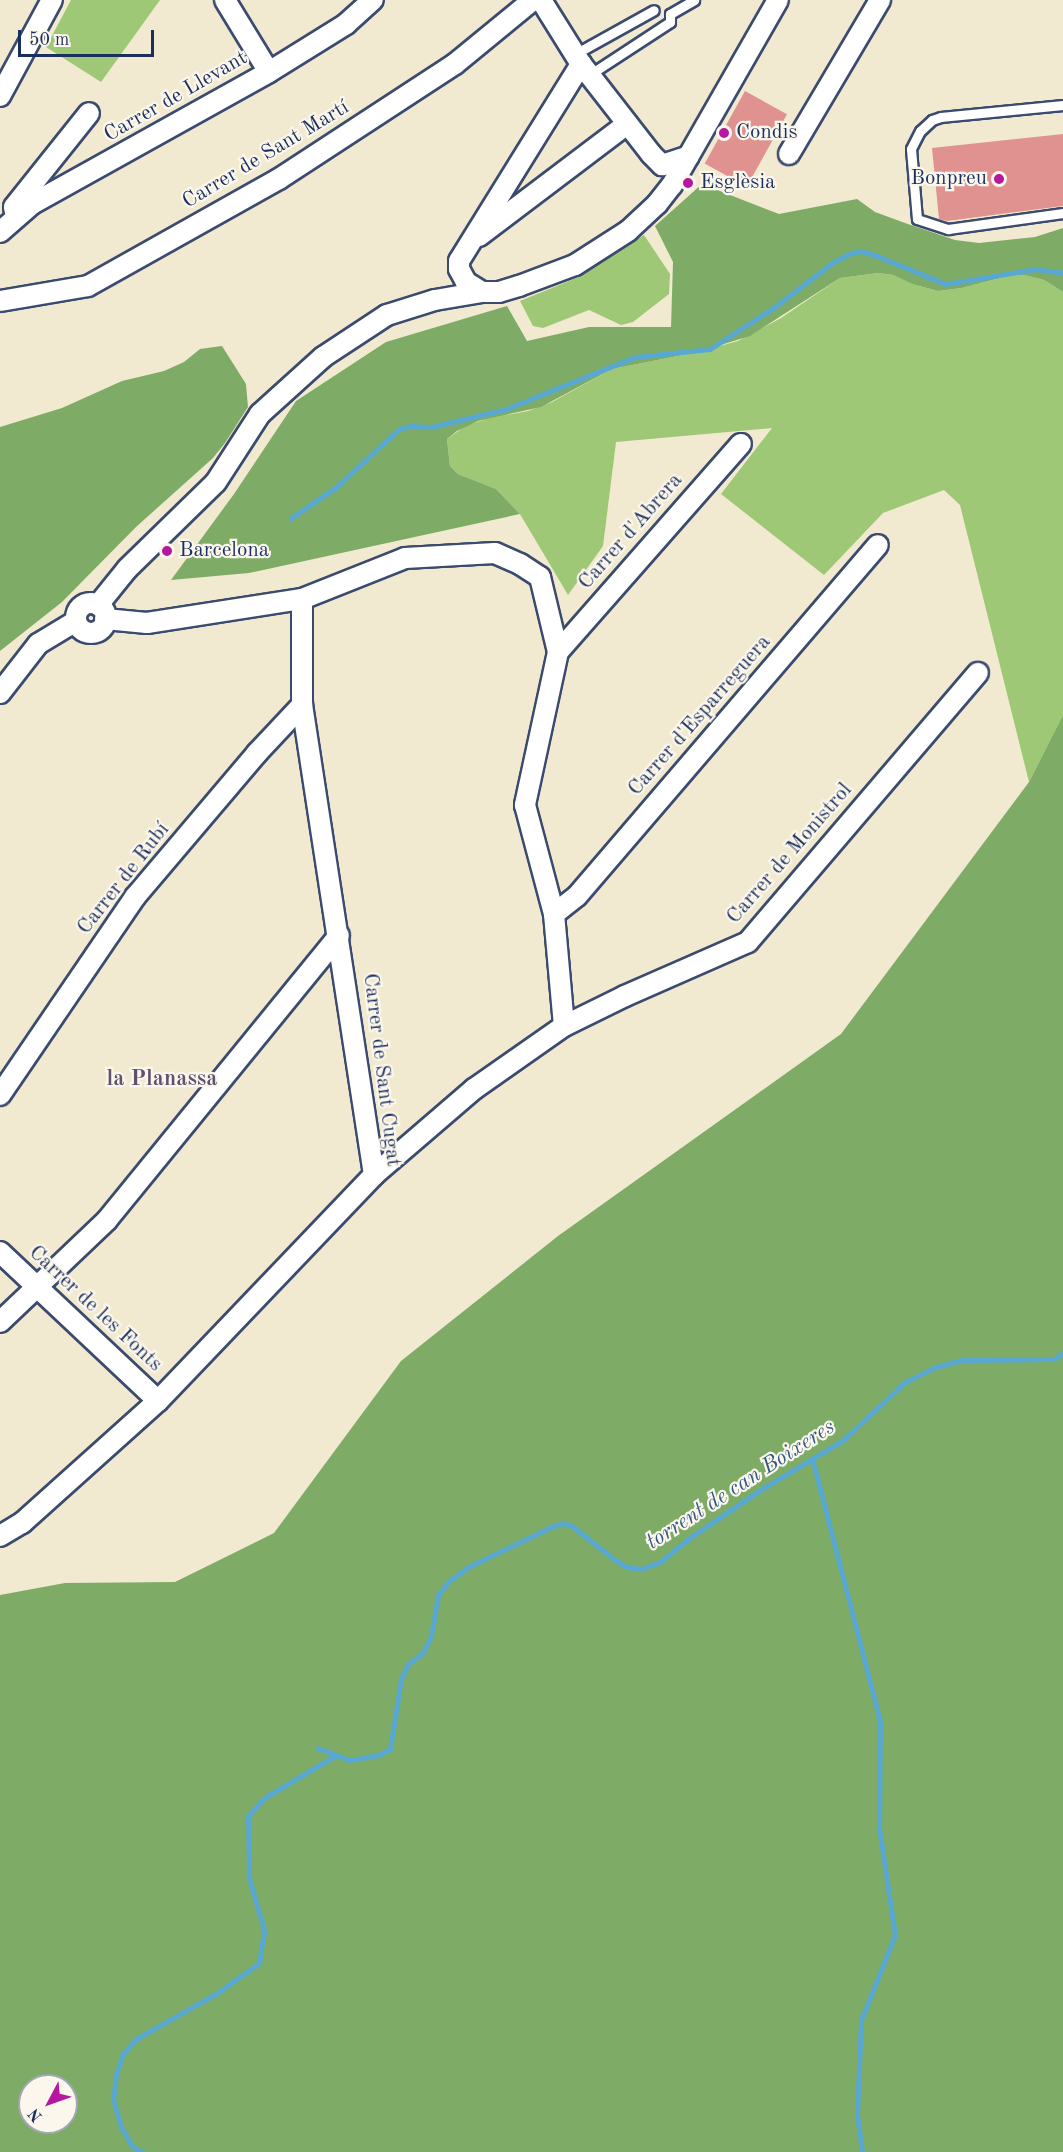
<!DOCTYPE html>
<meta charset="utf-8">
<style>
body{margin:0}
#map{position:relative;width:1063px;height:2152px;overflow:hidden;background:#f1e9d0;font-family:"Old Standard TT",serif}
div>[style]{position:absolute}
.green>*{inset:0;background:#9ec875}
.forest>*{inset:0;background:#7eac66}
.stream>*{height:5px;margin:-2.5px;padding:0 2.5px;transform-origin:2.5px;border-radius:2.5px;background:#58a8d2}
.building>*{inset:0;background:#df928f;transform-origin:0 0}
.roads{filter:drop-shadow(2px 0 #3b4b6f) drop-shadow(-2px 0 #3b4b6f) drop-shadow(0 2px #3b4b6f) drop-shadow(0 -2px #3b4b6f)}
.lane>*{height:9px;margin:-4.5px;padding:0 4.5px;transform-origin:4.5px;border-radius:4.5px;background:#fff}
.street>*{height:20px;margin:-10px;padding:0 10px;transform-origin:10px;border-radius:10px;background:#fff}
.street>.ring{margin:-10px;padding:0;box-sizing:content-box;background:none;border:20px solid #fff;border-radius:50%}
.dots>*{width:16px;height:16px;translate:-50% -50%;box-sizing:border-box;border:3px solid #fbf7ec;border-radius:50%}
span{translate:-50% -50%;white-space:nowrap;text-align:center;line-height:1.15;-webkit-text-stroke:4.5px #fbf7ec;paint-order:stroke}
.street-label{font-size:21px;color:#1b2f5e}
.poi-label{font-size:21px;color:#1b2f5e}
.left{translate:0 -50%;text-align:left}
.right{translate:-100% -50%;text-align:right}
.neighbourhood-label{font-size:22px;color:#60526f;font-weight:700}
.water-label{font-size:22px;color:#305987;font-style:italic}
.north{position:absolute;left:18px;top:2074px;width:60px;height:60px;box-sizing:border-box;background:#fbf7ec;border:2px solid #a1a7b3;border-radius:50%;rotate:229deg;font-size:16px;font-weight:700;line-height:24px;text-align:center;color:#1b2f5e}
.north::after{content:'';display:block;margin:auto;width:21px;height:27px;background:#b5179e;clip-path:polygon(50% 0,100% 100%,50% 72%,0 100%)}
.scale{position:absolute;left:18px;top:30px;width:136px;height:27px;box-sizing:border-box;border:3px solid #1b2f5e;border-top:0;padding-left:8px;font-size:18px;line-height:21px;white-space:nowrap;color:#1b2f5e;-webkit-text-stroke:4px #fbf7ec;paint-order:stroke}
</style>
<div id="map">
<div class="green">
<div style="clip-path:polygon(71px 0,160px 0,101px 82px,46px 47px)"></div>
<div style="clip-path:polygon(644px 235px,670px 274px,669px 294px,633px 322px,621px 325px,589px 310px,543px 328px,533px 326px,520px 301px,579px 277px)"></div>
<div style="clip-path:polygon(879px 273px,893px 275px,912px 284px,938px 291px,962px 288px,1011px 275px,1026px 275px,1044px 280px,1063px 292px,1063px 715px,1029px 782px,960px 505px,944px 490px,883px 513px,824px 575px,721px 494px,772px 428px,616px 442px,603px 546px,568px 595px,520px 514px,496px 489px,458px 474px,450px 466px,447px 439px,467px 425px,490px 418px,528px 411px,552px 402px,612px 369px,698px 352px,738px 341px,781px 318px,840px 278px)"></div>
</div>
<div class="forest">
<div style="clip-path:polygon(702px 184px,779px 214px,857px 199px,875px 212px,905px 223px,955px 240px,979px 243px,1035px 237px,1063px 228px,1063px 292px,1044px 280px,1025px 275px,1011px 275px,962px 288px,938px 291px,912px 284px,893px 275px,879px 273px,840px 278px,750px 336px,698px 352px,612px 369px,541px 407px,478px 421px,457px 431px,447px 439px,450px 466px,458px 474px,496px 489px,520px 514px,249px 573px,171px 580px,234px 494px,296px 401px,386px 342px,507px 306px,527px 341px,589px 327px,671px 327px,673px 262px,655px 226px)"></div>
<div style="clip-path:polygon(222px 346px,246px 384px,248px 407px,225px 443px,213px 458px,136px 527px,62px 602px,0 651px,0 427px,62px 408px,122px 381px,164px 371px,184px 362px,200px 349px)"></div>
<div style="clip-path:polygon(evenodd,1063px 715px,1063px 2152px,0 2152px,0 1595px,65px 1583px,175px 1582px,274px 1533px,401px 1361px,558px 1236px,841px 1034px,1029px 782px,1063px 715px,30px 2086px,66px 2086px,66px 2122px,30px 2122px,30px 2086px)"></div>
</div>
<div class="stream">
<div style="left:291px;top:518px;width:53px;rotate:-34.3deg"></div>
<div style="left:335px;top:488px;width:87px;rotate:-42.7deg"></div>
<div style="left:399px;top:429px;width:12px;rotate:-14deg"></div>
<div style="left:411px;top:426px;width:20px;rotate:3deg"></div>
<div style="left:431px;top:427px;width:77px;rotate:-13.5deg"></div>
<div style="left:506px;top:409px;width:139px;rotate:-22deg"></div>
<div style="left:635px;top:357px;width:75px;rotate:-6.1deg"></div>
<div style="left:710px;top:349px;width:75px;rotate:-33.1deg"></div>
<div style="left:773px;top:308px;width:78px;rotate:-37.2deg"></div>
<div style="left:835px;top:261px;width:18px;rotate:-27deg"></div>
<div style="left:851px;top:253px;width:10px;rotate:-11deg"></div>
<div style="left:861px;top:251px;width:17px;rotate:17deg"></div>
<div style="left:877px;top:256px;width:74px;rotate:22.1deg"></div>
<div style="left:946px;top:284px;width:91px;rotate:-9.5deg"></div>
<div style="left:1036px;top:269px;width:27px;rotate:8deg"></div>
<div style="left:812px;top:1458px;width:272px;rotate:75.5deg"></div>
<div style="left:880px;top:1721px;width:106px;rotate:90.5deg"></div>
<div style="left:879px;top:1827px;width:109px;rotate:81.6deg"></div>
<div style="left:895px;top:1935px;width:92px;rotate:111.8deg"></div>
<div style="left:861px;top:2020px;width:95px;rotate:92.4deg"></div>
<div style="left:857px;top:2115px;width:37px;rotate:82deg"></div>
<div style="left:318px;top:1748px;width:34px;rotate:21deg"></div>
<div style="left:350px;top:1760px;width:29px;rotate:-10deg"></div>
<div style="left:379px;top:1755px;width:13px;rotate:-29deg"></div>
<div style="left:390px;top:1749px;width:71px;rotate:-81.1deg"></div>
<div style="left:401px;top:1679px;width:17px;rotate:-65deg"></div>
<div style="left:408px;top:1664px;width:17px;rotate:-36deg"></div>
<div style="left:422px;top:1654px;width:20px;rotate:-63deg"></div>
<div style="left:431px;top:1636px;width:42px;rotate:-80.3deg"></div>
<div style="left:438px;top:1595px;width:18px;rotate:-52deg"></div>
<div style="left:449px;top:1581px;width:26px;rotate:-36deg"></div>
<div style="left:470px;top:1566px;width:90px;rotate:-25.7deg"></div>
<div style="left:551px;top:1527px;width:13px;rotate:-18deg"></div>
<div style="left:563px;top:1523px;width:9px;rotate:18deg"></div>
<div style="left:572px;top:1526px;width:55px;rotate:38.3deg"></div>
<div style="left:615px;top:1560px;width:14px;rotate:30deg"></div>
<div style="left:627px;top:1567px;width:14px;rotate:8deg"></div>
<div style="left:641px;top:1569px;width:20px;rotate:-20deg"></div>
<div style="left:660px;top:1562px;width:36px;rotate:-39deg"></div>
<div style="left:688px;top:1539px;width:87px;rotate:-34.2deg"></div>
<div style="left:760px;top:1490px;width:96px;rotate:-30.9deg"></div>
<div style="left:842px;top:1441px;width:86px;rotate:-43.1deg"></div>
<div style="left:905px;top:1382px;width:34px;rotate:-26deg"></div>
<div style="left:936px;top:1367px;width:28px;rotate:-15deg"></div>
<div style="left:963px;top:1360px;width:91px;rotate:-0.6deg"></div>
<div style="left:1054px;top:1359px;width:11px;rotate:-34deg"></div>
<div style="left:142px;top:2152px;width:12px;rotate:-149deg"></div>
<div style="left:132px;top:2146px;width:22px;rotate:-120deg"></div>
<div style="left:121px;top:2127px;width:29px;rotate:-106deg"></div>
<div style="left:113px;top:2099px;width:24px;rotate:-83deg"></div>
<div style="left:116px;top:2075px;width:22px;rotate:-72deg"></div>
<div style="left:123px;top:2054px;width:20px;rotate:-49deg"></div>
<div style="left:136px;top:2039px;width:93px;rotate:-29.6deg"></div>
<div style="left:217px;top:1993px;width:52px;rotate:-35.5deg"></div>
<div style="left:259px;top:1963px;width:33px;rotate:-81deg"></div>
<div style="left:264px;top:1930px;width:54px;rotate:-106.1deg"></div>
<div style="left:249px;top:1878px;width:62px;rotate:-90.9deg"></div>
<div style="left:248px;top:1816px;width:24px;rotate:-48deg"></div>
<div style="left:264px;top:1798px;width:84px;rotate:-30.8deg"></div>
</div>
<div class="building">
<div style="left:745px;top:91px;width:48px;height:83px;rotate:29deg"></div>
<div style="clip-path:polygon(1063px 134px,1063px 206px,947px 221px,939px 219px,932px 148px)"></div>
</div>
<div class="roads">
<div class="lane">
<div style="left:575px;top:54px;width:90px;rotate:-29.1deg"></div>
<div style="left:589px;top:75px;width:97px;rotate:-33.2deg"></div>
<div style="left:670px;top:22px;width:8px;rotate:-90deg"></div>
<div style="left:670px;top:14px;width:28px;rotate:-30deg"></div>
<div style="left:1063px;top:105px;width:123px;rotate:174.4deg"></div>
<div style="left:941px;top:117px;width:9px;rotate:162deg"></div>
<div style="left:932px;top:120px;width:16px;rotate:137deg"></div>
<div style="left:920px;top:131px;width:20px;rotate:117deg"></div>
<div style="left:911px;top:149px;width:70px;rotate:85.1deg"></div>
<div style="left:917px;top:219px;width:33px;rotate:18deg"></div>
<div style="left:948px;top:229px;width:116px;rotate:-7.9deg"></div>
</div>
<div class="street">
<div style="left:225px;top:0;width:84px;rotate:58.6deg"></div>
<div style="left:541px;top:0;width:75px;rotate:58deg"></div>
<div style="left:581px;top:64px;width:114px;rotate:52.1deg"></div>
<div style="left:651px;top:154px;width:16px;rotate:45deg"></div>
<div style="left:662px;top:165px;width:28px;rotate:-18deg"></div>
<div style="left:0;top:96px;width:109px;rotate:-61.6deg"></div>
<div style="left:789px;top:154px;width:179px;rotate:-59.4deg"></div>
<div style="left:15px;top:212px;width:5px;rotate:-101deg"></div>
<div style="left:14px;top:207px;width:120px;rotate:-51.4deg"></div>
<div style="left:0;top:232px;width:43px;rotate:-41.2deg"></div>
<div style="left:32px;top:204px;width:271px;rotate:-29.1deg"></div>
<div style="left:269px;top:72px;width:91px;rotate:-31.9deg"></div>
<div style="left:346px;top:24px;width:36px;rotate:-42deg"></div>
<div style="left:479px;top:236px;width:186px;rotate:-37.1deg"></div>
<div style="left:482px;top:292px;width:19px;rotate:-148deg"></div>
<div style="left:466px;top:282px;width:15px;rotate:-118deg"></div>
<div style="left:459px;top:269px;width:8px;rotate:-90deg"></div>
<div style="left:459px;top:261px;width:232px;rotate:-58.2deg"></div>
<div style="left:0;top:301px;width:89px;rotate:-9.7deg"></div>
<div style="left:88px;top:286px;width:219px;rotate:-29.3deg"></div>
<div style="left:279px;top:179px;width:210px;rotate:-33.2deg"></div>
<div style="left:455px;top:64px;width:101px;rotate:-39.4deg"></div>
<div class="ring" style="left:76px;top:603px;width:10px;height:10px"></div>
<div style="left:98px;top:605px;width:46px;rotate:-51.1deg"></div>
<div style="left:127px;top:569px;width:124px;rotate:-44.3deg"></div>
<div style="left:216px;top:482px;width:81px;rotate:-57.1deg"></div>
<div style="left:260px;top:414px;width:85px;rotate:-42.1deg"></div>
<div style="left:323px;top:357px;width:77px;rotate:-33.3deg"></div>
<div style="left:387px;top:315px;width:50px;rotate:-17.4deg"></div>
<div style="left:435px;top:300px;width:48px;rotate:-9.7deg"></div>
<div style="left:482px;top:292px;width:17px"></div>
<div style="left:499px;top:292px;width:21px;rotate:-17deg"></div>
<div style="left:519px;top:286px;width:60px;rotate:-20.6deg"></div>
<div style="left:575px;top:265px;width:63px;rotate:-32.7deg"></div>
<div style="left:628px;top:231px;width:40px;rotate:-43deg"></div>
<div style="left:657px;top:204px;width:24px;rotate:-52deg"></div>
<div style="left:672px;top:185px;width:213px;rotate:-60.2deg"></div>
<div style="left:105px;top:619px;width:42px;rotate:5.4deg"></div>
<div style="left:147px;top:623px;width:157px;rotate:-8.8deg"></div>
<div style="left:302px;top:599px;width:111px;rotate:-21.7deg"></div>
<div style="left:405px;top:558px;width:90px;rotate:-3.2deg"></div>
<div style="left:495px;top:553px;width:27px;rotate:24deg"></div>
<div style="left:520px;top:564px;width:24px;rotate:33deg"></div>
<div style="left:540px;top:577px;width:77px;rotate:76.5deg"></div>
<div style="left:558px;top:652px;width:157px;rotate:102.2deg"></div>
<div style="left:525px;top:805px;width:113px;rotate:75.1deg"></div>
<div style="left:554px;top:914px;width:112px;rotate:84.9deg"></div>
<div style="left:558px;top:652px;width:277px;rotate:-48.7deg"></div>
<div style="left:0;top:693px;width:62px;rotate:-52.2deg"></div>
<div style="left:38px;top:644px;width:44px;rotate:-31.2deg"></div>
<div style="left:554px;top:914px;width:29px;rotate:-38deg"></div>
<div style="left:577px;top:896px;width:462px;rotate:-49.4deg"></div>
<div style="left:0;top:1095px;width:240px;rotate:-55.7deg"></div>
<div style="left:135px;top:897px;width:189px;rotate:-49.7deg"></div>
<div style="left:257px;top:753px;width:66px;rotate:-46.8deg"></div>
<div style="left:374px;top:1175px;width:132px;rotate:-40.7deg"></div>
<div style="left:474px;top:1089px;width:110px;rotate:-35deg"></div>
<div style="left:564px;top:1026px;width:68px;rotate:-26.2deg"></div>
<div style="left:625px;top:996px;width:134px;rotate:-23.7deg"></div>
<div style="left:748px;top:942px;width:354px;rotate:-49.5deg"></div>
<div style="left:0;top:1252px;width:217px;rotate:43.3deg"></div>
<div style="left:0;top:1322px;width:148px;rotate:-43.6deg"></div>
<div style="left:107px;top:1220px;width:367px;rotate:-50.8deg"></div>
<div style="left:0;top:1536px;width:26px;rotate:-31deg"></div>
<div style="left:22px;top:1523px;width:183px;rotate:-41.9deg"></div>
<div style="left:158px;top:1401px;width:313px;rotate:-46.3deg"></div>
<div style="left:374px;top:1175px;width:475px;rotate:-98.7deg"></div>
<div style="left:302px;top:705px;width:106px;rotate:-90deg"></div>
</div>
</div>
<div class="dots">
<div style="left:724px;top:133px;background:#b5179e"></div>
<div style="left:999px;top:179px;background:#b5179e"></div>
<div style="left:688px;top:183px;background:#b5179e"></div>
<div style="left:167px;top:551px;background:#b5179e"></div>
</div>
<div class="street-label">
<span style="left:176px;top:97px;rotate:-30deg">Carrer de Llevant</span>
<span style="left:266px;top:155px;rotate:-31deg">Carrer de Sant Martí</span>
<span style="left:631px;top:532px;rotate:-49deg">Carrer d'Abrera</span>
<span style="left:700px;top:716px;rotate:-49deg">Carrer d'Esparreguera</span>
<span style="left:790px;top:854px;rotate:-49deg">Carrer de Monistrol</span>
<span style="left:124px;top:879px;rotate:-52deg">Carrer de Rubí</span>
<span style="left:381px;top:1070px;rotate:83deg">Carrer de Sant Cugat</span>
<span style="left:95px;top:1309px;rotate:43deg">Carrer de les Fonts</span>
</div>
<div class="poi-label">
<span class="left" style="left:736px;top:133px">Condis</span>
<span class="right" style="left:987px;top:179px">Bonpreu</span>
<span class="left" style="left:700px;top:183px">Esglèsia</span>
<span class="left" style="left:179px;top:551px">Barcelona</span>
</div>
<div class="neighbourhood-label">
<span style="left:162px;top:1080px">la Planassa</span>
</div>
<div class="water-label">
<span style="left:741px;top:1485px;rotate:-33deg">torrent de can Boixeres</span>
</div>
<div class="north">N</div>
<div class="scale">50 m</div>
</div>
